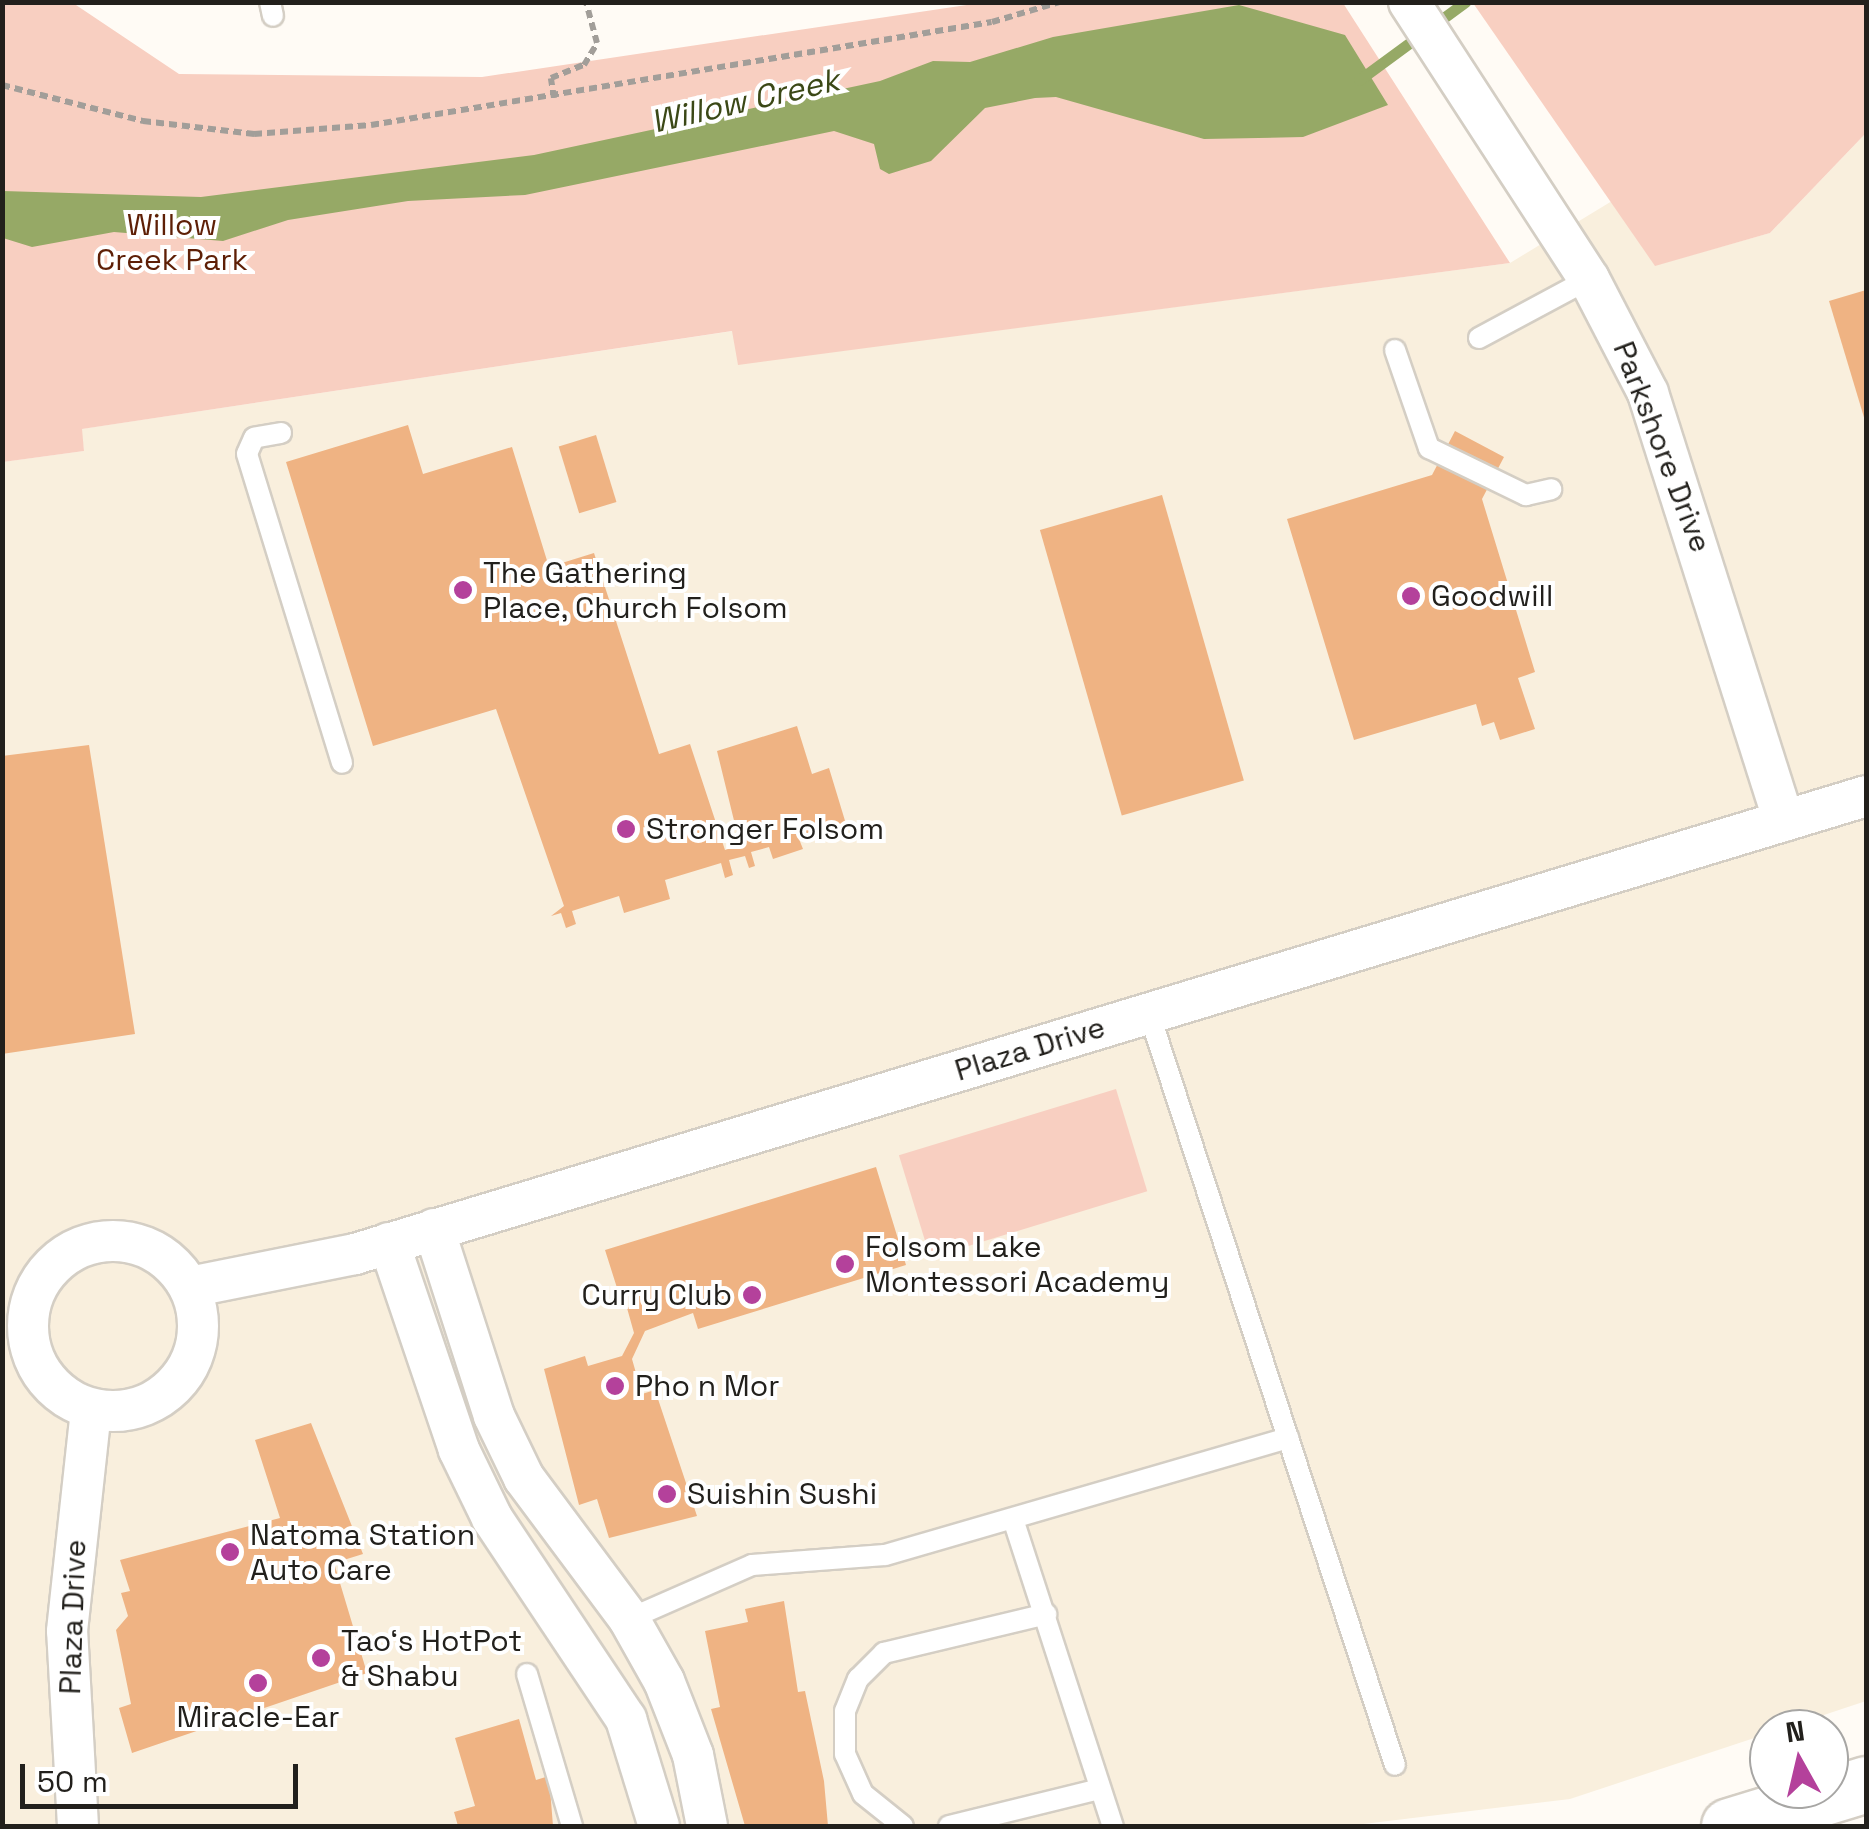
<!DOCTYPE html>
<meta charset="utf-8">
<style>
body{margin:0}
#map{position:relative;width:1869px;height:1829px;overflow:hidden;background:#fffbf5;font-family:"Space Grotesk",sans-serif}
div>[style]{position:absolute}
.built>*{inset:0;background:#f9efdd}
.green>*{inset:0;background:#f8cfc1;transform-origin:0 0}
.water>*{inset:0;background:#96a966}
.stream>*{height:11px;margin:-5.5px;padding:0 5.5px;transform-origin:5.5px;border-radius:5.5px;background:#96a966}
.building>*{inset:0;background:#efb383;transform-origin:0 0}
.path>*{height:6px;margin-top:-3px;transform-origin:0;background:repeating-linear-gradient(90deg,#a29e99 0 8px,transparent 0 13px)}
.roads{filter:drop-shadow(2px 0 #d4cec4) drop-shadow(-2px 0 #d4cec4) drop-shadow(0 2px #d4cec4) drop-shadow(0 -2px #d4cec4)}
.service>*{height:20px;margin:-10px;padding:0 10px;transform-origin:10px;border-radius:10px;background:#fff}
.minor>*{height:40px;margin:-20px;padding:0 20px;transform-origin:20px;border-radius:20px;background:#fff}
.minor>.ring{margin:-20px;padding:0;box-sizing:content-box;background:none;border:40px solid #fff;border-radius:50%}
.secondary>*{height:55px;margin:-27.5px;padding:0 27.5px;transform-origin:27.5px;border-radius:27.5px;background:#fff}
.dots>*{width:28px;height:28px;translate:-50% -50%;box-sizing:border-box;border:5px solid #fff;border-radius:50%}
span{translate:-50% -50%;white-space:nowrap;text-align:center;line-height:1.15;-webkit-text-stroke:8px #fff;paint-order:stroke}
.park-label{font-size:30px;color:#5e1f06}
.street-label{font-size:30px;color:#22201c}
.poi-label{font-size:30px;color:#22201c}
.left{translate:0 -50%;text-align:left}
.right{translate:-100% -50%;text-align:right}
.water-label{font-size:32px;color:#3b4816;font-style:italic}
.frame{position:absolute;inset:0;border:5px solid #22201c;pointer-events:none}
.north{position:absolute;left:1749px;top:1709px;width:100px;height:100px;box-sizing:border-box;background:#fff;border:2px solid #a7a6a4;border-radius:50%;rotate:352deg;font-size:28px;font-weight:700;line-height:40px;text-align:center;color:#22201c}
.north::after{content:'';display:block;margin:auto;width:35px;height:45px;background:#b4419b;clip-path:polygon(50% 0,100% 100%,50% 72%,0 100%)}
.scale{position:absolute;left:20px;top:1764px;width:278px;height:45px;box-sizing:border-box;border:5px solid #22201c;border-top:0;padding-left:12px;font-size:30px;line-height:35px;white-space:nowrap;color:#22201c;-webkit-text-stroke:8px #fff;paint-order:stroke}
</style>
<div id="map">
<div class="built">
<div style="clip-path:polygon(1866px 133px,1866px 1701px,1570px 1799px,1347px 1826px,3px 1826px,2px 462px,84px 451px,81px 429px,733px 331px,739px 364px,1510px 263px,1612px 201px,1656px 265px,1770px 233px)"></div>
</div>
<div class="green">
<div style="clip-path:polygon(2px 3px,73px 3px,179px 74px,482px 77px,980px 3px,1343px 3px,1510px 263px,738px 365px,732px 331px,82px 429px,84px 451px,3px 462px)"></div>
<div style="clip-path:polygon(1473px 3px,1866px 3px,1866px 133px,1770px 233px,1655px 266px)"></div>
<div style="left:1116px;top:1089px;width:107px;height:227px;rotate:73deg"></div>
</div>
<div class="water">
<div style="clip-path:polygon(1239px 5px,1345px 35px,1388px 105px,1303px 137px,1204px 139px,1056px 97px,1035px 98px,985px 108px,931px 161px,889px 174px,880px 169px,874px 144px,834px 131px,525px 195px,408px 201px,288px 220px,223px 241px,114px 232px,32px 247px,3px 238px,3px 191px,201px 197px,534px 155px,880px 81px,933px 61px,970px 62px,1053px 37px)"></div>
</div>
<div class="stream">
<div style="left:1359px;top:80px;width:132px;rotate:-36.3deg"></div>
</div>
<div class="building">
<div style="clip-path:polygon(1866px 290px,1866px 424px,1829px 301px)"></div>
<div style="clip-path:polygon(408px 425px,423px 474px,512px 447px,549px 567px,594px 553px,659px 754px,690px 744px,725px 850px,740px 845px,717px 751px,797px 726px,812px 774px,829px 768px,846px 824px,799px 839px,803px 849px,773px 859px,769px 847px,751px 852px,755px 866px,749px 868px,745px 856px,729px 860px,733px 875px,725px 878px,721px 863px,665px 880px,670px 899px,624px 913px,619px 896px,572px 911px,576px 924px,566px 928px,561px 913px,551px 916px,564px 906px,496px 709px,373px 746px,286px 462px)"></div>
<div style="clip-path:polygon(1455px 431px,1504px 457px,1482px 499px,1535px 672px,1518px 678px,1535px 729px,1500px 740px,1494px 722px,1482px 726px,1476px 704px,1354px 740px,1287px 519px,1432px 475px)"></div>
<div style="left:596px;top:435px;width:70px;height:39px;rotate:73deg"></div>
<div style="left:1162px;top:495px;width:297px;height:127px;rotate:74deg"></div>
<div style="clip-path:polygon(89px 745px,135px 1034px,2px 1054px,2px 756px)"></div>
<div style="clip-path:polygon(876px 1167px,906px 1265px,698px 1329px,693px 1313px,645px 1331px,632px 1359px,642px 1394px,655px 1390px,697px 1516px,609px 1538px,597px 1499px,579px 1505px,544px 1369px,585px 1356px,588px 1366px,622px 1356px,634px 1333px,627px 1308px,637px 1304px,632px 1287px,618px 1291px,605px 1250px)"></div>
<div style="clip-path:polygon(311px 1423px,363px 1554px,334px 1563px,367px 1673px,132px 1753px,119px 1708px,131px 1704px,116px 1630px,128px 1616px,121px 1593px,130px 1591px,120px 1560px,280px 1518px,255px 1440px)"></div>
<div style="clip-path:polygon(784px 1601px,798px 1692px,805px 1691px,824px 1781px,828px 1826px,745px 1826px,711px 1709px,720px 1707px,705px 1631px,748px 1622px,745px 1609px)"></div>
<div style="clip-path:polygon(519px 1719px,536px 1780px,549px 1776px,553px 1826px,458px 1826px,454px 1812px,475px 1806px,455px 1738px)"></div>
</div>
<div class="path">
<div style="left:2px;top:85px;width:146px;rotate:14.3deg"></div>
<div style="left:143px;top:121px;width:112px;rotate:6.7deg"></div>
<div style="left:254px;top:134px;width:117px;rotate:-4.4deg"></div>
<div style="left:371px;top:125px;width:629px;rotate:-9.42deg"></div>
<div style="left:992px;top:22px;width:71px;rotate:-16.4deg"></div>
<div style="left:554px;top:98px;width:20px;rotate:-99deg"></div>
<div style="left:551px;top:78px;width:35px;rotate:-22deg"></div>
<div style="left:584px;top:65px;width:26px;rotate:-59deg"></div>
<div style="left:597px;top:43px;width:42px;rotate:-105deg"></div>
</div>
<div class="roads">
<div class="service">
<div style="left:270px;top:2px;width:14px;rotate:78deg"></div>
<div style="left:1479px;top:338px;width:125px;rotate:-28.2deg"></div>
<div style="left:1395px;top:350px;width:104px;rotate:70.9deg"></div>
<div style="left:1429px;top:448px;width:108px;rotate:25.9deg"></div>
<div style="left:1526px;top:495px;width:26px;rotate:-13deg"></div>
<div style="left:281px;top:433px;width:27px;rotate:170deg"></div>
<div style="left:254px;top:438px;width:17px;rotate:114deg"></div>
<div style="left:247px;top:454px;width:323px;rotate:72.9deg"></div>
<div style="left:1149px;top:1013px;width:791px;rotate:71.89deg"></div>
<div style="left:1014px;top:1522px;width:320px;rotate:72deg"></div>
<div style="left:629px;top:1619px;width:134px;rotate:-23.7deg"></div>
<div style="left:752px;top:1565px;width:133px;rotate:-4.3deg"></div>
<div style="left:885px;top:1555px;width:420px;rotate:-16.2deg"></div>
<div style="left:527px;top:1674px;width:159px;rotate:73.5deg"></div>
<div style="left:903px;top:1826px;width:51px;rotate:-141.3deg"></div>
<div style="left:863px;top:1794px;width:44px;rotate:-114.2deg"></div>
<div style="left:845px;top:1754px;width:43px;rotate:-90deg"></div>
<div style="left:845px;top:1711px;width:35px;rotate:-68deg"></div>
<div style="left:858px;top:1679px;width:37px;rotate:-45deg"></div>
<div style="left:884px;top:1653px;width:167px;rotate:-13.5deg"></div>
<div style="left:949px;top:1826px;width:155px;rotate:-13.8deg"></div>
</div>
<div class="minor">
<div style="left:1409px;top:2px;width:330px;rotate:57deg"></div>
<div style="left:1589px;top:279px;width:128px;rotate:62.6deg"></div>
<div style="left:1648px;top:393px;width:449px;rotate:72.4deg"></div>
<div style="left:434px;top:1229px;width:196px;rotate:72.2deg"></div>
<div style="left:494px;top:1416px;width:69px;rotate:64.2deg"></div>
<div style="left:524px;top:1478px;width:176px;rotate:53.3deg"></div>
<div style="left:629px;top:1619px;width:71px;rotate:60.6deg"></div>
<div style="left:664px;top:1681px;width:79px;rotate:68.6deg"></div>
<div style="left:693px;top:1755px;width:72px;rotate:78.8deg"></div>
<div class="ring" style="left:28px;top:1241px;width:130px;height:130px"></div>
<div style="left:389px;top:1243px;width:219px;rotate:71.3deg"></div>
<div style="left:459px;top:1450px;width:76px;rotate:64.1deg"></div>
<div style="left:492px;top:1518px;width:242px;rotate:56.3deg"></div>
<div style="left:626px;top:1719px;width:112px;rotate:72.9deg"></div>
<div style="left:190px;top:1287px;width:168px;rotate:-11.3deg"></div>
<div style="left:355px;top:1254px;width:1579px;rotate:-16.86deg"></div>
<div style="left:78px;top:1826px;width:195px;rotate:-93.2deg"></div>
<div style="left:67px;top:1631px;width:223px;rotate:-83.8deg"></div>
</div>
<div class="secondary">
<div style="left:1729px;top:1826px;width:143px;rotate:-17deg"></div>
</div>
</div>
<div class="dots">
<div style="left:463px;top:590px;background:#b4419b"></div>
<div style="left:1411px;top:596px;background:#b4419b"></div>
<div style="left:626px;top:829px;background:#b4419b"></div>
<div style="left:845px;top:1264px;background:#b4419b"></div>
<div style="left:752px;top:1295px;background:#b4419b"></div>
<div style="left:615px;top:1386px;background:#b4419b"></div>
<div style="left:667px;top:1494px;background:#b4419b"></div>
<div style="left:230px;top:1552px;background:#b4419b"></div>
<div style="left:321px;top:1658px;background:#b4419b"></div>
<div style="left:258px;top:1683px;background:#b4419b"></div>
</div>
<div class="park-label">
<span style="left:172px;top:242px">Willow<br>Creek Park</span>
</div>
<div class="street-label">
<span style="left:1662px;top:447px;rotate:69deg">Parkshore Drive</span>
<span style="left:1030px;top:1049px;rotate:-17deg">Plaza Drive</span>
<span style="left:73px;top:1617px;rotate:-88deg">Plaza Drive</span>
</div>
<div class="poi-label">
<span class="left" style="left:483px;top:590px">The Gathering<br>Place, Church Folsom</span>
<span class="left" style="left:1431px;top:596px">Goodwill</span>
<span class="left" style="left:646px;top:829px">Stronger Folsom</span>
<span class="left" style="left:865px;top:1264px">Folsom Lake<br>Montessori Academy</span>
<span class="right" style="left:732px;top:1295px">Curry Club</span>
<span class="left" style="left:635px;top:1386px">Pho n Mor</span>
<span class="left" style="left:687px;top:1494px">Suishin Sushi</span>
<span class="left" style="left:250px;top:1552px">Natoma Station<br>Auto Care</span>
<span class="left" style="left:341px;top:1658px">Tao‘s HotPot<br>&amp; Shabu</span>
<span style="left:258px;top:1717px">Miracle-Ear</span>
</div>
<div class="water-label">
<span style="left:745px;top:101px;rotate:-13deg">Willow Creek</span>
</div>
<div class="frame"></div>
<div class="north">N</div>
<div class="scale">50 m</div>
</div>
